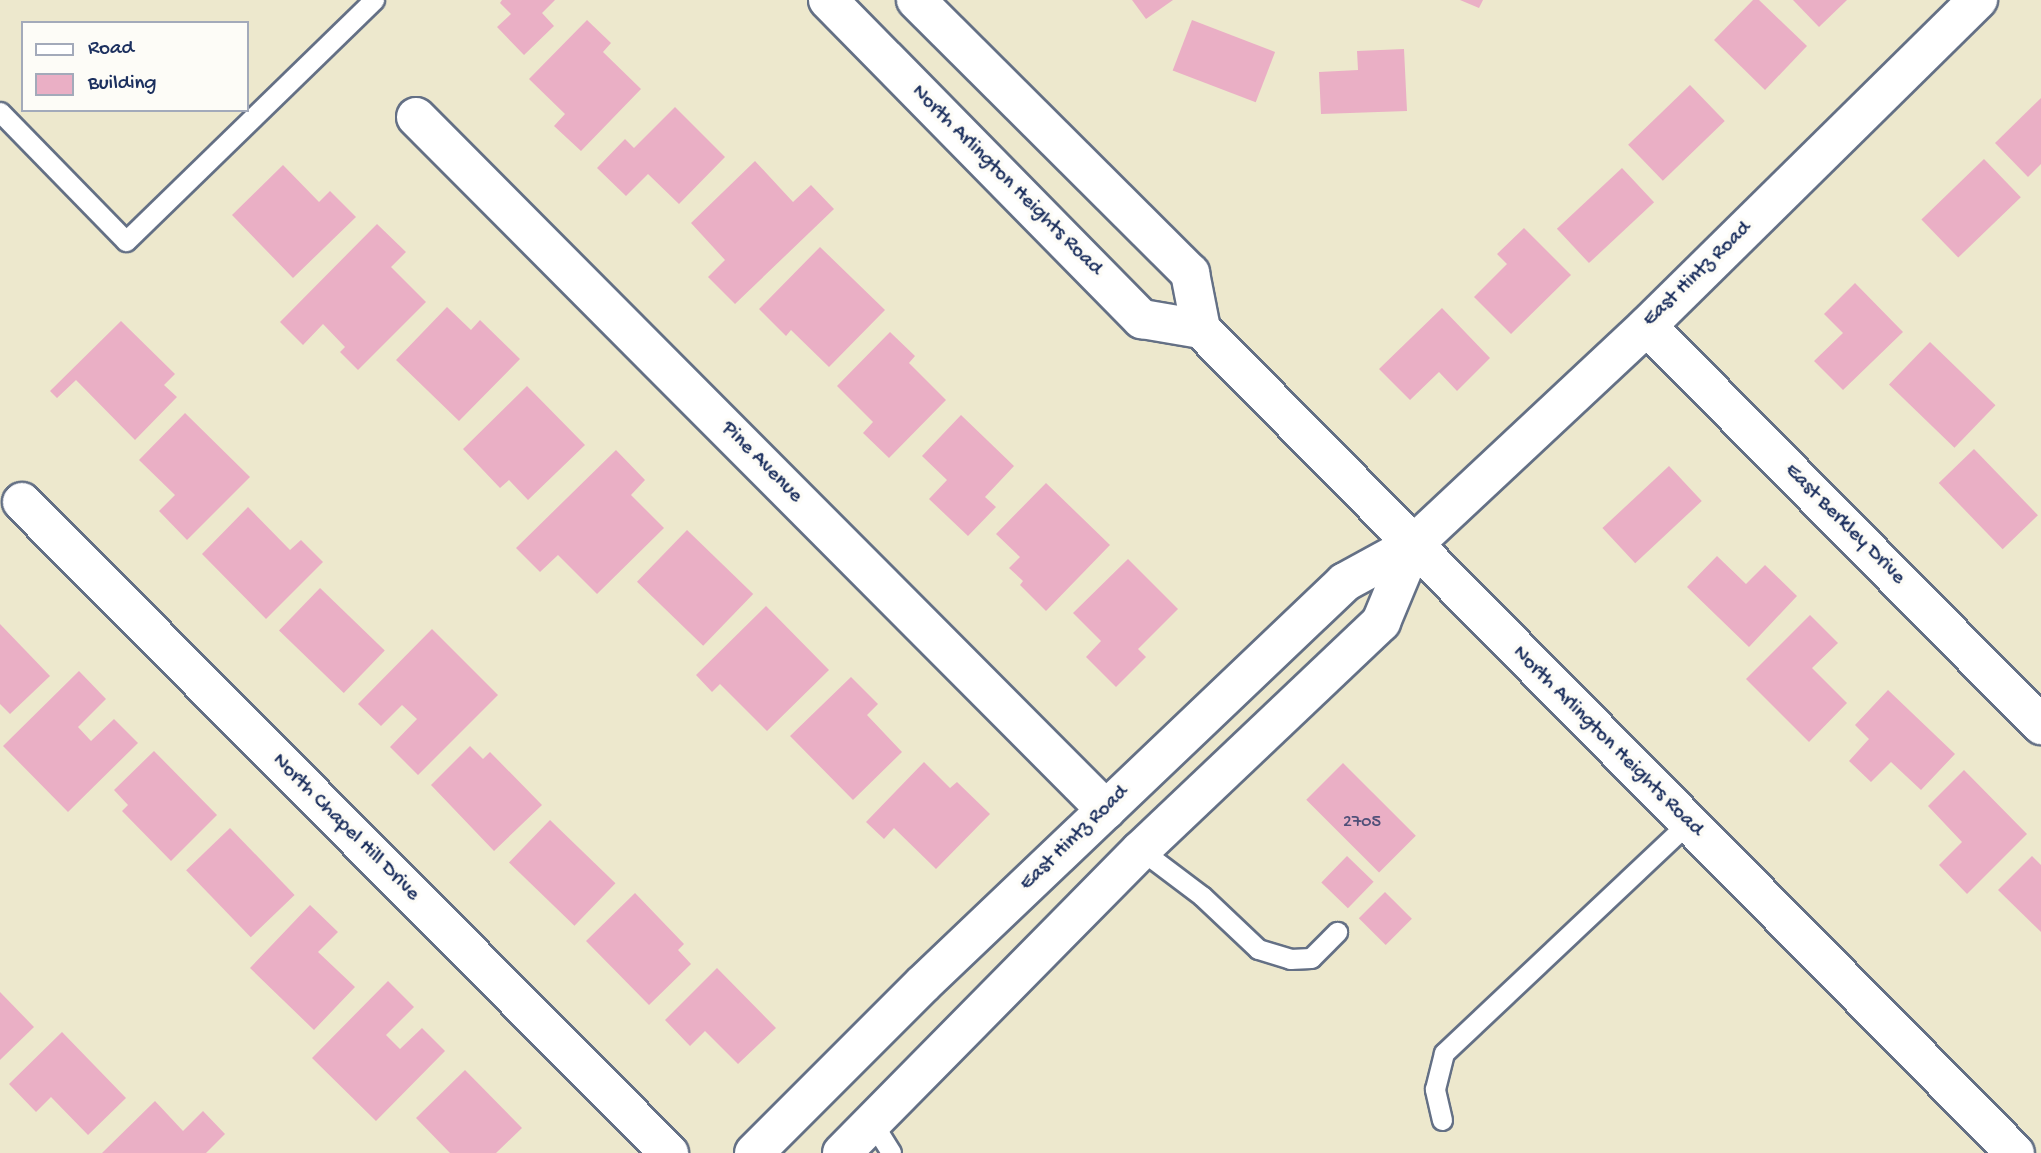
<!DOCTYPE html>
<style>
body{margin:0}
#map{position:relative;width:2041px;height:1153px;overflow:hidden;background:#ede8cd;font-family:"Gochi Hand",sans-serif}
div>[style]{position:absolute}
.building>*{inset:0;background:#eaafc5;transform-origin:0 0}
.roads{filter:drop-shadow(2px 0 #647085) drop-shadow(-2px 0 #647085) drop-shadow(0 2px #647085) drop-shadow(0 -2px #647085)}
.lane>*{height:19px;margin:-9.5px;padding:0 9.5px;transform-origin:9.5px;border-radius:9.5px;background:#fff}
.street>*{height:38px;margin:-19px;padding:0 19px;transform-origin:19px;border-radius:19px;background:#fff}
.secondary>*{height:38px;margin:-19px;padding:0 19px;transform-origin:19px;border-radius:19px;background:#fff}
span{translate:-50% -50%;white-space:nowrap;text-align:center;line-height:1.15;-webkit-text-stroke:7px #fdfcf7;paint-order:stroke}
.number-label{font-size:18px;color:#4f4f78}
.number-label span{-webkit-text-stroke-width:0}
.street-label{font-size:21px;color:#1b2f5e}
.legend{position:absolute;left:21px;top:21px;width:228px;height:91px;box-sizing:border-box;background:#fdfcf7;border:2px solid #a3aaba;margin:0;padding:9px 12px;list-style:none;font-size:21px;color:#1b2f5e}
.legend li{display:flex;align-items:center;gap:14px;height:35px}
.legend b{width:35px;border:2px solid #a3aaba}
</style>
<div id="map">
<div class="building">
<div style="clip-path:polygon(502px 0,555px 0,542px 13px,554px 26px,524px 55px,497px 27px,511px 14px,500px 3px)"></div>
<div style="clip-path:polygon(1132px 0,1173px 0,1146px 19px)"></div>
<div style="clip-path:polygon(1460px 0,1483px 0,1479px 8px)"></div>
<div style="clip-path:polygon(1753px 0,1759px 0,1807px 46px,1765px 90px,1714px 40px)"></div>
<div style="clip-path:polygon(1793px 0,1847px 0,1819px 27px)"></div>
<div style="clip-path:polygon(587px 20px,611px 43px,603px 52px,641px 89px,581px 151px,554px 126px,565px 114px,529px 79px)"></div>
<div style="left:1192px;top:20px;width:89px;height:54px;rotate:21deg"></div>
<div style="clip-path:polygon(1404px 49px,1407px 111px,1321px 114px,1319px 72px,1358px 70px,1357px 51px)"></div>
<div style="left:1690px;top:85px;width:50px;height:86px;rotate:46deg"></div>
<div style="clip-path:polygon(2041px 98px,2041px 164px,2028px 177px,1995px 143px)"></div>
<div style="clip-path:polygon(675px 107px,725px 157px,679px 204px,648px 174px,626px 196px,597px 168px,625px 139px,634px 148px)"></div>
<div style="left:1984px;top:159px;width:53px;height:87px;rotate:46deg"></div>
<div style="clip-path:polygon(755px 161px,793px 202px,811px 185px,834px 209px,735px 304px,708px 277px,725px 260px,691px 223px)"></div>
<div style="clip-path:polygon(283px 165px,319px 202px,330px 191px,356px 217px,293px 278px,232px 215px)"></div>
<div style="left:1622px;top:168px;width:47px;height:89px;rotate:47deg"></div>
<div style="clip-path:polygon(377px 224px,406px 252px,391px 267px,426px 302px,358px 370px,340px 352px,345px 347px,323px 324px,303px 345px,280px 322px)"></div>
<div style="clip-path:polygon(1524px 228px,1571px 275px,1511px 334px,1474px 297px,1507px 264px,1497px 254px)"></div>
<div style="clip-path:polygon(820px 247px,885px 310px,829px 367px,791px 330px,786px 336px,759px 309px)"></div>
<div style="clip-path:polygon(1855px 283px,1903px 332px,1843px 390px,1814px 361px,1843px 333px,1824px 314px)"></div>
<div style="clip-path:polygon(447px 307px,471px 330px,480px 320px,520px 359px,459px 421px,396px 360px)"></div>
<div style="clip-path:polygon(1442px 308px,1490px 358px,1457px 391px,1439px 372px,1410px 400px,1379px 369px)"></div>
<div style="clip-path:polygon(121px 321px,175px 374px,164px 385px,177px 397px,135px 440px,76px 380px,57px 398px,50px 391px)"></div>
<div style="clip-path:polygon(890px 332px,915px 356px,909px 363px,946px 400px,889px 458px,863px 433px,873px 422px,837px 386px)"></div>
<div style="left:1930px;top:342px;width:91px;height:59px;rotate:44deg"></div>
<div style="clip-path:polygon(527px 386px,585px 445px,528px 500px,509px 480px,500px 488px,463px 449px)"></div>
<div style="clip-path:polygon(185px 413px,250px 477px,187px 540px,159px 511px,175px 495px,139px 460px)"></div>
<div style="clip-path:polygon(961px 415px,1014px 466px,985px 497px,996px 507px,968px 536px,929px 499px,947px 480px,922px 456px)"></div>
<div style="left:1974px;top:449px;width:92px;height:49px;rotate:46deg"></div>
<div style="clip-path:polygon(616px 450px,645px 480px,631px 495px,664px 528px,597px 594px,558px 555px,540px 572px,516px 548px)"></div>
<div style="left:1669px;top:466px;width:48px;height:91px;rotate:47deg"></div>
<div style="clip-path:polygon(1046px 483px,1110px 545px,1046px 611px,1020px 585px,1023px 581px,1009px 568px,1020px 557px,996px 534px)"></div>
<div style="clip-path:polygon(248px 507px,290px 550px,301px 540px,323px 562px,266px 619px,202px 554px)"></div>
<div style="left:687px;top:530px;width:92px;height:72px;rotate:44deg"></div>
<div style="clip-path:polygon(1717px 556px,1746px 584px,1765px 565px,1797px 596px,1749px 647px,1687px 587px)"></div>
<div style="clip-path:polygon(1128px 559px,1178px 609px,1138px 649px,1146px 657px,1116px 687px,1086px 657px,1101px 641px,1073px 613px)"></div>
<div style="left:320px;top:588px;width:90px;height:59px;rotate:44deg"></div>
<div style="clip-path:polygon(766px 606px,829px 670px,767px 731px,720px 684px,712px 692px,696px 675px)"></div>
<div style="clip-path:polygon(1810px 615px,1838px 643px,1812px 668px,1847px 703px,1809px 742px,1746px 679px)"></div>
<div style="clip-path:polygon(0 624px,50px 676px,10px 714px,0 704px)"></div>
<div style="clip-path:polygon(432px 629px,498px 695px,418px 775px,390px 747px,417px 719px,402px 705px,381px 726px,358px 704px)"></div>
<div style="clip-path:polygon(79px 671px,106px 699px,78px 727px,91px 741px,114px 719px,138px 743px,68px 812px,3px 746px)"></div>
<div style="clip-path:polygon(851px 677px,878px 704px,867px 715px,902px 752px,853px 800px,790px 736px)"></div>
<div style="clip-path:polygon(1888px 690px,1955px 754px,1921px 790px,1891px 762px,1871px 782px,1849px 761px,1869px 739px,1855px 725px)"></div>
<div style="clip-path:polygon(470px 746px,483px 759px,490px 752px,542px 805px,494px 851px,431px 785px)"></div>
<div style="clip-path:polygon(154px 751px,217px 815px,171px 861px,122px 811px,128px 805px,114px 790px)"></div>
<div style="clip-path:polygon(924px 762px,950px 788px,957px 782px,990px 814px,936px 869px,894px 828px,884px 839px,866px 822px)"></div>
<div style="left:1343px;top:763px;width:103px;height:52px;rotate:45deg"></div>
<div style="clip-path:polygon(1964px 770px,2027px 834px,1967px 894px,1939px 865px,1962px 842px,1928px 806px)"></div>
<div style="left:550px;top:820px;width:91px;height:59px;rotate:44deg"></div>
<div style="left:230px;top:828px;width:93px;height:61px;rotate:46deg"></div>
<div style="left:1347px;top:856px;width:37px;height:37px;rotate:44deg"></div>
<div style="clip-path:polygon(2032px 856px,2041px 865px,2041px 932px,1998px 890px)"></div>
<div style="left:1385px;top:892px;width:38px;height:37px;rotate:45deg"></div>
<div style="clip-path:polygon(635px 893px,684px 944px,678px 950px,691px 964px,649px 1005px,586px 941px)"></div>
<div style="clip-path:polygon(310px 905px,338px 932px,318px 952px,355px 987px,314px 1030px,250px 968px)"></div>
<div style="clip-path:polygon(717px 968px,776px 1028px,738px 1064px,705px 1031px,690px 1046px,665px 1020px)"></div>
<div style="clip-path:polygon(388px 981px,414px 1007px,386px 1035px,400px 1049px,422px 1028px,445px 1051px,376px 1121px,312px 1058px)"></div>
<div style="clip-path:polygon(0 992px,34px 1027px,0 1060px)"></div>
<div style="clip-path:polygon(62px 1032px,126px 1098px,88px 1135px,51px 1097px,36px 1112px,9px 1084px)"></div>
<div style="clip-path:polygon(465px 1070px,522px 1128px,496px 1153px,450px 1153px,416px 1118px)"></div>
<div style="clip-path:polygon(155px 1101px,183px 1131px,203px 1111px,225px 1134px,206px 1153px,102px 1153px)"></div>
</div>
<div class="roads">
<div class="lane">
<div style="left:0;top:112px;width:180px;rotate:45.7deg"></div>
<div style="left:126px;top:241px;width:346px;rotate:-44.2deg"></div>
<div style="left:1141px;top:850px;width:76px;rotate:37deg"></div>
<div style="left:1202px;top:896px;width:77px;rotate:43.4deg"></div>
<div style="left:1258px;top:949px;width:34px;rotate:17deg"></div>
<div style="left:1290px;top:959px;width:21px;rotate:-3deg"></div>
<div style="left:1311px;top:958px;width:37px;rotate:-45deg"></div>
<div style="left:1442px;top:1120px;width:32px;rotate:-103deg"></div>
<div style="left:1435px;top:1089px;width:37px;rotate:-76deg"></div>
<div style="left:1444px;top:1053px;width:334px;rotate:-43.3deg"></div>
<div style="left:872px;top:1122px;width:36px;rotate:58deg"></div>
</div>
<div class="street">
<div style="left:416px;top:117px;width:978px;rotate:45.12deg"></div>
<div style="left:1647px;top:326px;width:561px;rotate:45.36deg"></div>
<div style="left:22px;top:502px;width:918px;rotate:45.18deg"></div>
</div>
<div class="secondary">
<div style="left:828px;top:0;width:448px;rotate:45.5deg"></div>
<div style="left:1142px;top:319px;width:60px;rotate:9.6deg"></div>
<div style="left:916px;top:0;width:387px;rotate:44.9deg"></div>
<div style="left:1190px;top:273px;width:57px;rotate:78.9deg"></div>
<div style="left:1201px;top:329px;width:1158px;rotate:45.35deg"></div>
<div style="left:754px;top:1153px;width:239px;rotate:-45deg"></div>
<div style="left:923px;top:984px;width:583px;rotate:-43.61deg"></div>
<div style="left:1345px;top:582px;width:77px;rotate:-28.6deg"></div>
<div style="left:1413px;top:545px;width:320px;rotate:-43.1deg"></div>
<div style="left:1647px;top:326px;width:465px;rotate:-44.6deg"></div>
<div style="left:842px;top:1153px;width:426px;rotate:-45.4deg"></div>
<div style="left:1141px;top:850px;width:331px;rotate:-43.5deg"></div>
<div style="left:1381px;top:622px;width:83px;rotate:-67.4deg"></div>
</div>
</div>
<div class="number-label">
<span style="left:1362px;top:823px">2705</span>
</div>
<div class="street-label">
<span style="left:1006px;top:181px;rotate:45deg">North Arlington Heights Road</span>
<span style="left:1698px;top:275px;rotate:-44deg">East Hintz Road</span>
<span style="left:761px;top:463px;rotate:45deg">Pine Avenue</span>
<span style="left:1844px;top:525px;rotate:45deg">East Berkley Drive</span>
<span style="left:1607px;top:742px;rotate:45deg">North Arlington Heights Road</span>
<span style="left:345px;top:828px;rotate:45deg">North Chapel Hill Drive</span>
<span style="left:1075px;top:839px;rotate:-44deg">East Hintz Road</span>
</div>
<ul class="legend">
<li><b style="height:9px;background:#fff"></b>Road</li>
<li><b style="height:19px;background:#eaafc5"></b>Building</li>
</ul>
</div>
